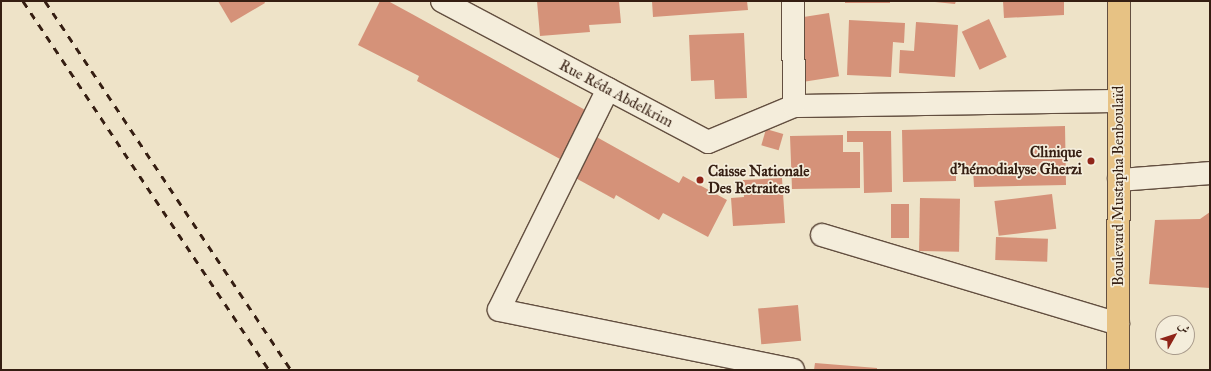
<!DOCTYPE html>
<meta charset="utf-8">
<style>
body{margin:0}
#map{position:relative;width:1211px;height:371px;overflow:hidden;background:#eee3c8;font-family:"IM FELL Great Primer",Amiri,serif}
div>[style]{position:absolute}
.building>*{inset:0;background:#d59279;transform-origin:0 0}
.roads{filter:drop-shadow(1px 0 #634f40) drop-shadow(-1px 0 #634f40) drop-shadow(0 1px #634f40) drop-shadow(0 -1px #634f40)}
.minor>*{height:22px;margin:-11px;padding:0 11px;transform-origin:11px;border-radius:11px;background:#f4eddb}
.major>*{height:22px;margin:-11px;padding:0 11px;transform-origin:11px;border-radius:11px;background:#e7c284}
.rail>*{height:3px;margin-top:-1.5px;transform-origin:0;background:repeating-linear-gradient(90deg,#351e12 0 7px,transparent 0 14px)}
.dots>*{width:11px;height:11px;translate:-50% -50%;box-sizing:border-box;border:2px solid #f4eddb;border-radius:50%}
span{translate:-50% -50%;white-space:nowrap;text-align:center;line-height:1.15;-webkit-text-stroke:3.5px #f4eddb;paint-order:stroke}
.street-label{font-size:15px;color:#351e12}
.poi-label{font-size:15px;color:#351e12;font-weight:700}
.right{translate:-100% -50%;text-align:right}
.left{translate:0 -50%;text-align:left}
.frame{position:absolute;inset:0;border:2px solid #351e12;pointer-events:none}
.north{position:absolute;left:1155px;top:315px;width:40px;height:40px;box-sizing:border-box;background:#f4eddb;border:1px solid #a89a8b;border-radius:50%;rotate:51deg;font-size:11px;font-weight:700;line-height:16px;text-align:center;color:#351e12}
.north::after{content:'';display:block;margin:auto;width:14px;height:18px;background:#8f2418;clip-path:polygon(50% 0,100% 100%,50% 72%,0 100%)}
</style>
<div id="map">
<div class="building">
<div style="clip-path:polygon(218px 1px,264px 1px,265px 3px,231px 23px)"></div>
<div style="clip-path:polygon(380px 1px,388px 1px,412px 14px,587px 111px,560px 159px,417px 81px,419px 76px,358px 45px)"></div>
<div style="clip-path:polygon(537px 1px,619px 1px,621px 23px,589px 25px,590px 32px,540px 36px)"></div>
<div style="clip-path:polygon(652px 1px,747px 1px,748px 10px,653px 17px)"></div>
<div style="left:845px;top:1px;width:45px;height:2px"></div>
<div style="clip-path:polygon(925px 1px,956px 1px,955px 4px)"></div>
<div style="clip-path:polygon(1003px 1px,1064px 1px,1064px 15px,1004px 18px)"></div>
<div style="left:829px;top:13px;width:64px;height:37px;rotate:81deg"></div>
<div style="left:989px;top:19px;width:42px;height:30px;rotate:65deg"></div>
<div style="clip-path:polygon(849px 20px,905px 23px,904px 43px,893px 42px,891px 77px,847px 75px)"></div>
<div style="clip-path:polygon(916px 22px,958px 25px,955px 77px,899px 73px,900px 50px,914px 51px)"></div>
<div style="clip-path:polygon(744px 33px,747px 98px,715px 99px,714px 80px,691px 81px,689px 35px)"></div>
<div style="clip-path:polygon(1065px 126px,1066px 185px,974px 187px,973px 169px,956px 170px,956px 181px,903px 182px,902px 130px)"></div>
<div style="left:766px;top:129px;width:18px;height:17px;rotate:16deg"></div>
<div style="clip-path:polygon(847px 131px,891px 131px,892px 192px,864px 193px,863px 142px,847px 142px)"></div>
<div style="clip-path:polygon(593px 135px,679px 183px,683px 176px,727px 200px,708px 237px,663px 213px,659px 220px,616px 195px,614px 199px,570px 175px)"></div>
<div style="clip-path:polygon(843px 135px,843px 152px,860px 152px,860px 188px,792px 189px,790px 136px)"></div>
<div style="clip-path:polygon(782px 178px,785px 223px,733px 226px,731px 198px,744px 197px,743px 180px)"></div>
<div style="left:1052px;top:194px;width:35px;height:58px;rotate:83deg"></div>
<div style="left:920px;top:198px;width:40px;height:53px;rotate:1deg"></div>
<div style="left:891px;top:204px;width:18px;height:34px"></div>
<div style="clip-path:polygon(1210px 212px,1210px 288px,1149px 284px,1155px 220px,1200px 219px)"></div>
<div style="left:996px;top:237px;width:52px;height:23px;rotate:2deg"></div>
<div style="left:798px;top:305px;width:36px;height:40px;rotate:85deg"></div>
<div style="clip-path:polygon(815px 363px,877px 368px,877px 370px,814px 370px)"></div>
</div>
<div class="roads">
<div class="minor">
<div style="left:442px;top:1px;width:301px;rotate:27.9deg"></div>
<div style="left:708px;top:142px;width:93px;rotate:-22.7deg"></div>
<div style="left:794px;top:106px;width:325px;rotate:-0.9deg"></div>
<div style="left:793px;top:1px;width:105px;rotate:89.5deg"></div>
<div style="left:608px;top:89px;width:246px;rotate:116.3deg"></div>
<div style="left:499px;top:310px;width:300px;rotate:11.5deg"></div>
<div style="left:1119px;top:180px;width:91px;rotate:-4.4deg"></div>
<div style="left:822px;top:235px;width:309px;rotate:16.7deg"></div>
</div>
<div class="major">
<div style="left:1118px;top:370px;width:369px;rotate:-89.8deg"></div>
</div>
</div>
<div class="rail">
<div style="left:23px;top:1px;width:443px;rotate:56.3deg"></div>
<div style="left:45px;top:1px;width:443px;rotate:56.3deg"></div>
</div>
<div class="dots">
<div style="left:1091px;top:161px;background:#8f2418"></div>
<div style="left:700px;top:180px;background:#8f2418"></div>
</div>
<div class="street-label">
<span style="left:616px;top:94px;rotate:28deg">Rue Réda Abdelkrim</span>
<span style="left:1119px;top:186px;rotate:-90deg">Boulevard Mustapha Benboulaïd</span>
</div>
<div class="poi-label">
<span class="right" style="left:1082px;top:161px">Clinique<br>d'hémodialyse Gherzi</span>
<span class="left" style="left:708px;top:180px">Caisse Nationale<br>Des Retraites</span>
</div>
<div class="frame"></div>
<div class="north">ش</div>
</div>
